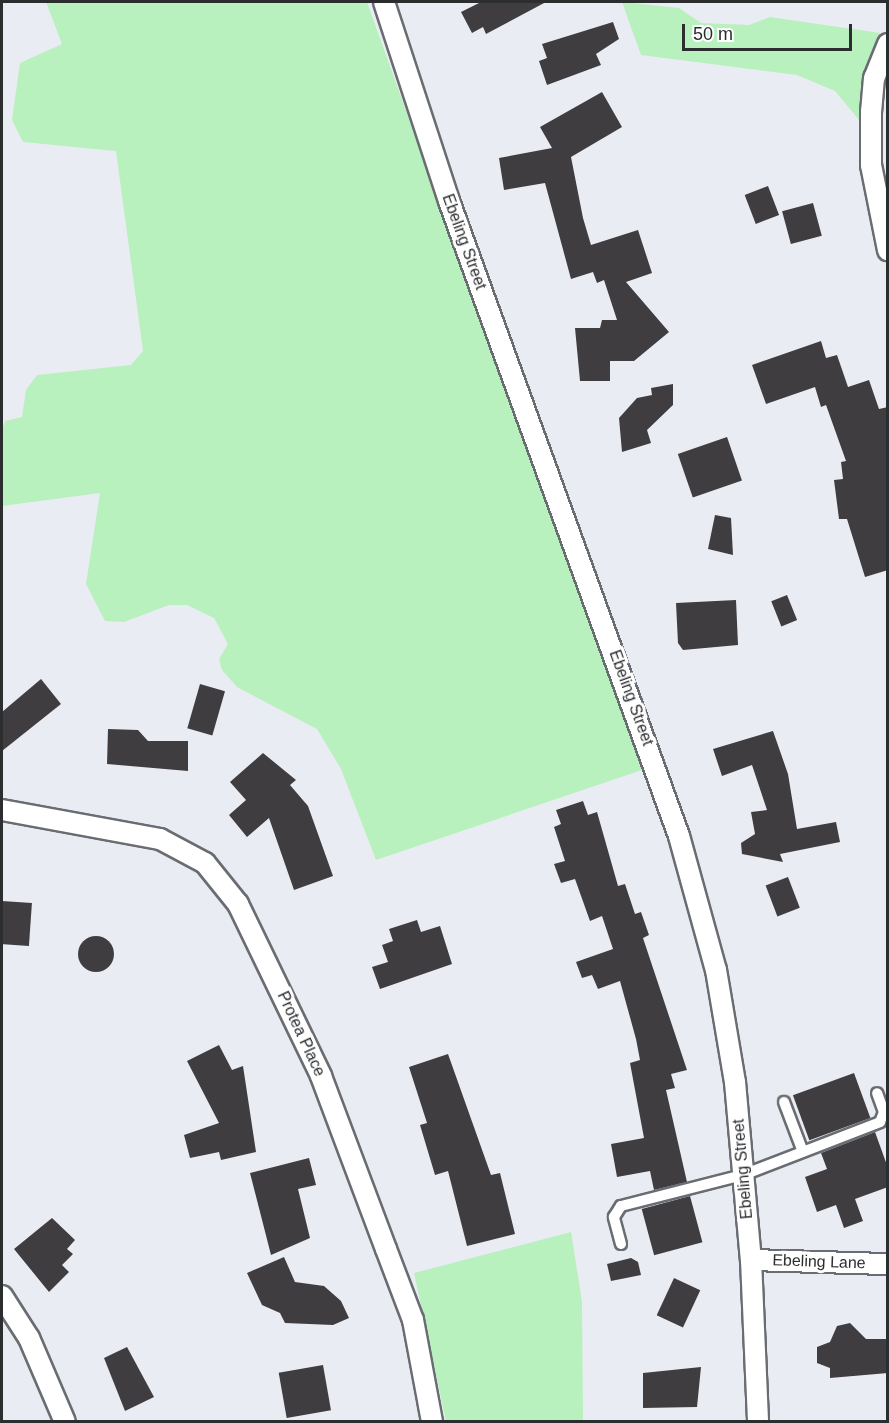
<!DOCTYPE html>
<style>
body{margin:0}
#map{position:relative;width:889px;height:1423px;overflow:hidden;background:#e9edf3;font-family:Helvetica,sans-serif}
div>[style]{position:absolute}
.green>*{inset:0;background:#b8f0be}
.building>*{inset:0;background:#403d41;transform-origin:0 0}
.round{border-radius:50%}
.roads{filter:drop-shadow(2px 0 #696d72) drop-shadow(-2px 0 #696d72) drop-shadow(0 2px #696d72) drop-shadow(0 -2px #696d72)}
.service>*{height:10px;margin:-5px;padding:0 5px;transform-origin:5px;border-radius:5px;background:#fff}
.minor>*{height:20px;margin:-10px;padding:0 10px;transform-origin:10px;border-radius:10px;background:#fff}
span{translate:-50% -50%;white-space:nowrap;text-align:center;line-height:1.15;-webkit-text-stroke:6px #fff;paint-order:stroke}
.street-label{font-size:16px;color:#2b2d2f}
.frame{position:absolute;inset:0;border:3px solid #2b2d2f;pointer-events:none}
.scale{position:absolute;left:682px;top:24px;width:170px;height:27px;box-sizing:border-box;border:3px solid #2b2d2f;border-top:0;padding-left:8px;font-size:18px;line-height:21px;white-space:nowrap;color:#2b2d2f;-webkit-text-stroke:4px #fff;paint-order:stroke}
</style>
<div id="map">
<div class="green">
<div style="clip-path:polygon(46px 2px,367px 2px,642px 770px,376px 860px,341px 769px,317px 729px,237px 687px,222px 670px,219px 659px,228px 644px,214px 618px,187px 605px,169px 605px,124px 622px,105px 621px,86px 584px,100px 493px,2px 506px,2px 430px,5px 421px,22px 417px,26px 390px,37px 375px,131px 365px,143px 351px,116px 151px,23px 142px,12px 120px,20px 63px,62px 44px)"></div>
<div style="clip-path:polygon(622px 2px,679px 8px,701px 23px,749px 25px,770px 17px,880px 33px,863px 76px,859px 120px,835px 91px,797px 75px,641px 55px)"></div>
<div style="clip-path:polygon(571px 1232px,582px 1302px,583px 1421px,446px 1421px,414px 1273px)"></div>
</div>
<div class="building">
<div style="clip-path:polygon(481px 2px,546px 2px,486px 34px,483px 27px,472px 33px,461px 12px)"></div>
<div style="clip-path:polygon(613px 22px,619px 39px,596px 54px,601px 65px,547px 85px,539px 61px,547px 58px,542px 44px)"></div>
<div style="clip-path:polygon(602px 92px,622px 127px,571px 157px,583px 218px,591px 245px,638px 230px,652px 273px,626px 282px,669px 332px,634px 361px,610px 361px,610px 381px,580px 381px,575px 328px,600px 328px,602px 320px,617px 320px,604px 280px,597px 283px,593px 272px,571px 279px,545px 183px,504px 190px,499px 158px,552px 148px,540px 127px)"></div>
<div style="left:768px;top:186px;width:31px;height:25px;rotate:69deg"></div>
<div style="left:813px;top:203px;width:34px;height:32px;rotate:75deg"></div>
<div style="clip-path:polygon(821px 341px,826px 358px,837px 355px,848px 387px,869px 380px,879px 409px,888px 407px,888px 570px,865px 577px,847px 519px,839px 519px,834px 480px,843px 479px,841px 462px,846px 461px,826px 405px,821px 407px,815px 387px,766px 404px,752px 365px)"></div>
<div style="clip-path:polygon(673px 384px,673px 405px,647px 430px,651px 443px,622px 452px,619px 418px,637px 398px,652px 395px,651px 388px)"></div>
<div style="left:727px;top:437px;width:46px;height:52px;rotate:71deg"></div>
<div style="clip-path:polygon(715px 515px,731px 518px,733px 555px,708px 549px)"></div>
<div style="left:787px;top:595px;width:27px;height:17px;rotate:68deg"></div>
<div style="clip-path:polygon(736px 600px,738px 645px,683px 650px,678px 643px,676px 603px)"></div>
<div style="clip-path:polygon(41px 679px,61px 704px,2px 751px,2px 712px)"></div>
<div style="left:200px;top:684px;width:26px;height:46px;rotate:16deg"></div>
<div style="clip-path:polygon(108px 729px,138px 730px,148px 741px,188px 741px,188px 771px,107px 764px)"></div>
<div style="clip-path:polygon(773px 731px,788px 774px,797px 829px,836px 822px,840px 842px,780px 854px,783px 862px,742px 854px,741px 843px,755px 834px,751px 812px,767px 810px,752px 765px,722px 776px,713px 749px)"></div>
<div style="clip-path:polygon(263px 753px,296px 780px,290px 785px,308px 806px,333px 876px,294px 890px,269px 818px,247px 837px,229px 815px,246px 800px,230px 782px)"></div>
<div style="clip-path:polygon(583px 801px,588px 815px,597px 812px,618px 886px,625px 884px,635px 914px,641px 912px,649px 935px,643px 938px,687px 1070px,671px 1074px,675px 1088px,666px 1090px,687px 1182px,654px 1190px,650px 1171px,617px 1177px,611px 1144px,644px 1138px,630px 1063px,640px 1060px,636px 1039px,620px 981px,598px 989px,592px 975px,582px 978px,576px 962px,613px 949px,602px 916px,590px 921px,575px 879px,561px 883px,554px 864px,565px 861px,554px 827px,561px 824px,556px 810px)"></div>
<div style="left:788px;top:877px;width:33px;height:24px;rotate:69deg"></div>
<div style="left:2px;top:901px;width:30px;height:43px;rotate:4deg"></div>
<div style="clip-path:polygon(417px 920px,421px 932px,440px 926px,452px 964px,380px 989px,372px 967px,388px 962px,382px 945px,393px 941px,389px 929px)"></div>
<div class="round" style="left:78px;top:936px;width:36px;height:36px"></div>
<div style="clip-path:polygon(219px 1045px,232px 1070px,243px 1066px,256px 1152px,221px 1160px,219px 1152px,190px 1158px,184px 1135px,219px 1123px,187px 1061px)"></div>
<div style="clip-path:polygon(448px 1054px,491px 1175px,500px 1173px,515px 1234px,467px 1246px,448px 1171px,435px 1175px,420px 1125px,427px 1123px,409px 1067px)"></div>
<div style="left:854px;top:1073px;width:48px;height:65px;rotate:70deg"></div>
<div style="clip-path:polygon(875px 1132px,888px 1168px,888px 1187px,855px 1199px,863px 1221px,844px 1228px,836px 1205px,817px 1212px,805px 1177px,827px 1169px,821px 1153px)"></div>
<div style="clip-path:polygon(309px 1158px,316px 1185px,298px 1189px,310px 1238px,271px 1255px,250px 1173px)"></div>
<div style="left:690px;top:1196px;width:48px;height:50px;rotate:75deg"></div>
<div style="clip-path:polygon(52px 1218px,75px 1240px,67px 1249px,73px 1254px,62px 1265px,69px 1272px,49px 1292px,14px 1249px)"></div>
<div style="clip-path:polygon(284px 1257px,295px 1282px,324px 1286px,341px 1301px,349px 1318px,333px 1325px,285px 1323px,280px 1313px,262px 1305px,247px 1273px)"></div>
<div style="clip-path:polygon(631px 1258px,638px 1262px,641px 1275px,611px 1281px,607px 1264px)"></div>
<div style="left:674px;top:1278px;width:29px;height:41px;rotate:25deg"></div>
<div style="clip-path:polygon(850px 1323px,866px 1339px,888px 1339px,888px 1373px,830px 1378px,830px 1368px,817px 1363px,817px 1347px,830px 1342px,837px 1326px)"></div>
<div style="clip-path:polygon(127px 1347px,154px 1397px,125px 1411px,104px 1358px)"></div>
<div style="left:323px;top:1365px;width:46px;height:45px;rotate:80deg"></div>
<div style="clip-path:polygon(701px 1367px,697px 1407px,643px 1408px,643px 1373px)"></div>
</div>
<div class="roads">
<div class="service">
<div style="left:784px;top:1102px;width:53px;rotate:69.2deg"></div>
<div style="left:621px;top:1244px;width:28px;rotate:-105deg"></div>
<div style="left:614px;top:1217px;width:13px;rotate:-58deg"></div>
<div style="left:621px;top:1206px;width:126px;rotate:-14.3deg"></div>
<div style="left:743px;top:1175px;width:147px;rotate:-21.1deg"></div>
<div style="left:880px;top:1122px;width:11px;rotate:-68deg"></div>
<div style="left:884px;top:1112px;width:20px;rotate:-110deg"></div>
</div>
<div class="minor">
<div style="left:384px;top:2px;width:209px;rotate:71.9deg"></div>
<div style="left:449px;top:201px;width:675px;rotate:70.09deg"></div>
<div style="left:679px;top:836px;width:139px;rotate:74.6deg"></div>
<div style="left:716px;top:970px;width:114px;rotate:80.4deg"></div>
<div style="left:735px;top:1082px;width:179px;rotate:84.9deg"></div>
<div style="left:751px;top:1260px;width:162px;rotate:87.5deg"></div>
<div style="left:888px;top:44px;width:37px;rotate:112deg"></div>
<div style="left:874px;top:78px;width:33px;rotate:95deg"></div>
<div style="left:871px;top:111px;width:54px;rotate:90deg"></div>
<div style="left:871px;top:165px;width:87px;rotate:78.7deg"></div>
<div style="left:2px;top:810px;width:161px;rotate:10.4deg"></div>
<div style="left:160px;top:839px;width:51px;rotate:28.1deg"></div>
<div style="left:205px;top:863px;width:53px;rotate:51.2deg"></div>
<div style="left:238px;top:904px;width:191px;rotate:64.2deg"></div>
<div style="left:321px;top:1076px;width:185px;rotate:69.4deg"></div>
<div style="left:386px;top:1249px;width:76px;rotate:69.2deg"></div>
<div style="left:413px;top:1320px;width:104px;rotate:79.4deg"></div>
<div style="left:751px;top:1260px;width:137px;rotate:1.7deg"></div>
<div style="left:2px;top:1296px;width:50px;rotate:57.3deg"></div>
<div style="left:29px;top:1338px;width:91px;rotate:66.8deg"></div>
</div>
</div>
<div class="street-label">
<span style="left:464px;top:242px;rotate:70deg">Ebeling Street</span>
<span style="left:631px;top:698px;rotate:70deg">Ebeling Street</span>
<span style="left:301px;top:1034px;rotate:65deg">Protea Place</span>
<span style="left:743px;top:1169px;rotate:-95deg">Ebeling Street</span>
<span style="left:819px;top:1262px;rotate:2deg">Ebeling Lane</span>
</div>
<div class="frame"></div>
<div class="scale">50 m</div>
</div>
